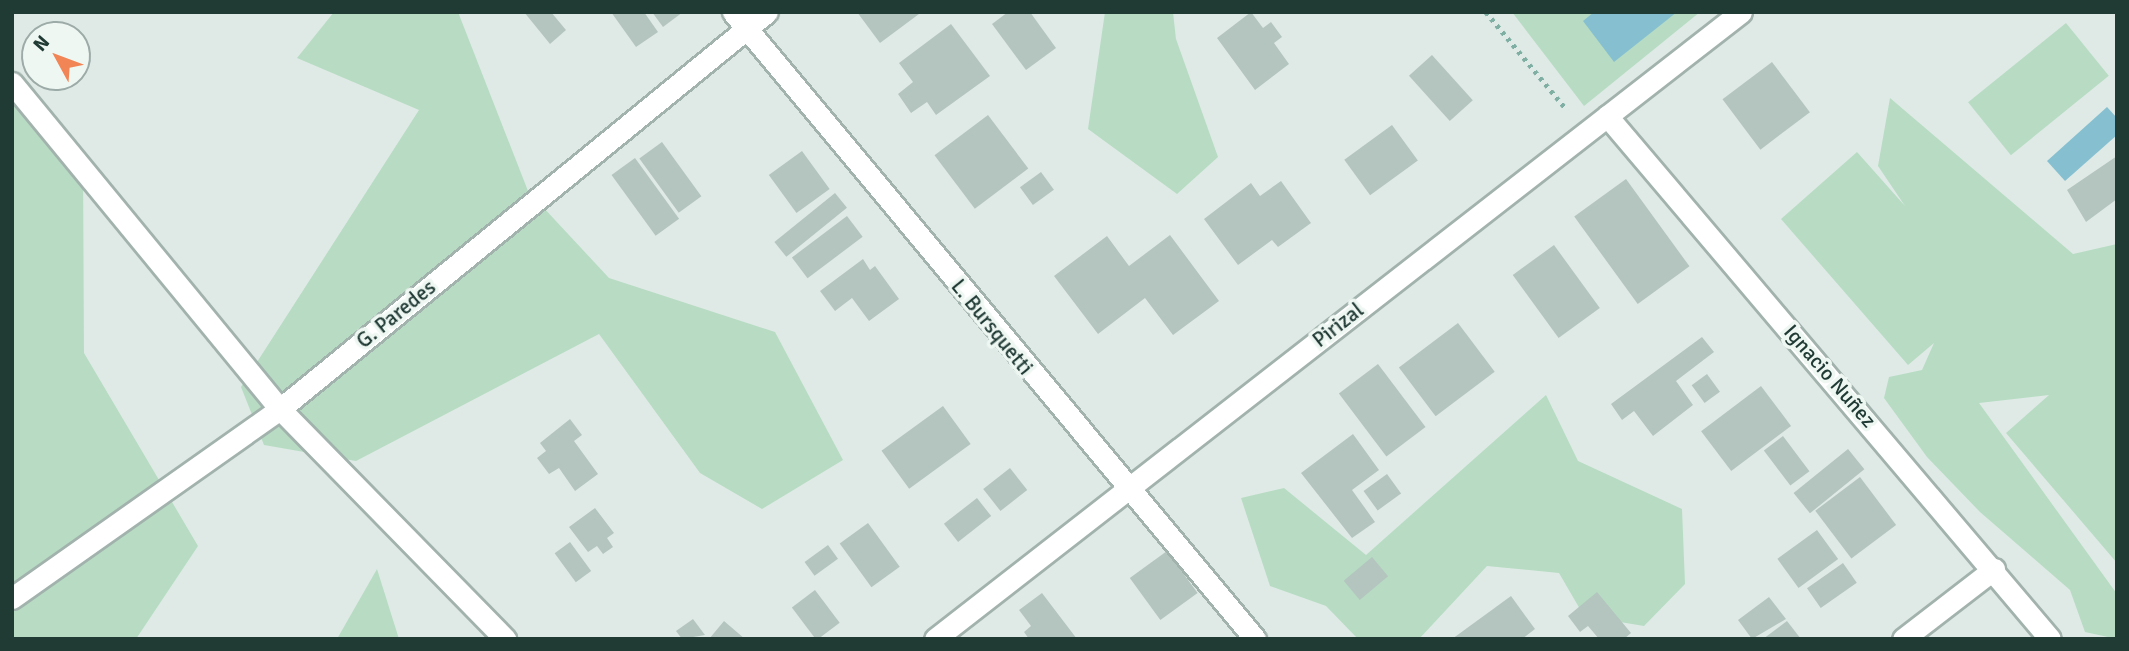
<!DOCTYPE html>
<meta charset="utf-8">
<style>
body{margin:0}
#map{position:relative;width:2129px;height:651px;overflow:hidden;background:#dfeae6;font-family:Signika,sans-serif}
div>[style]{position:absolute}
.green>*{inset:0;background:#b7dcc3;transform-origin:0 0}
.water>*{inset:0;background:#86c0d0}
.building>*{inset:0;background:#b4c5bf;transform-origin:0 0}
.path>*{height:4.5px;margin-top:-2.25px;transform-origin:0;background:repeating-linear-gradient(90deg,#7faea2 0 3.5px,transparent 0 8.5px)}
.roads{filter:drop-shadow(2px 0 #a2b2ad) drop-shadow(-2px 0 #a2b2ad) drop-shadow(0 2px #a2b2ad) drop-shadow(0 -2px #a2b2ad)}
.minor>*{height:21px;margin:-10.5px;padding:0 10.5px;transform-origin:10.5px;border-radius:10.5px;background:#fff}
span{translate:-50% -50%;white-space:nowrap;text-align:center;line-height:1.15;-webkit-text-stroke:7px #eff7f3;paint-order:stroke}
.street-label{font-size:21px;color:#203a34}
.frame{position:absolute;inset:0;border:14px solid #203a34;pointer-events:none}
.north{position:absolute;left:21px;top:21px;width:70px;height:70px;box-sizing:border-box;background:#eff7f3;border:2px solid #9caba7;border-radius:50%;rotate:311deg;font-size:19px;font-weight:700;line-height:28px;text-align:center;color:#203a34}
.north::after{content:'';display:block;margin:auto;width:24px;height:32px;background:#f28555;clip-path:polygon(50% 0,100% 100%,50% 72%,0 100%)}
</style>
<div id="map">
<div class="green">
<div style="clip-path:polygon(334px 12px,458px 12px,528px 191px,609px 278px,775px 332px,843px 460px,762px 509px,700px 473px,599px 334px,356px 461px,264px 445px,241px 387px,419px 110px,297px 58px)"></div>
<div style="clip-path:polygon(1105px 12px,1173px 12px,1176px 39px,1218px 157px,1177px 194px,1088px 129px)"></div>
<div style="clip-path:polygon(1512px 12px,1700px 12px,1584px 106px)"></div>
<div style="left:2066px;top:23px;width:68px;height:126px;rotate:51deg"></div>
<div style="clip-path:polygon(12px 79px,83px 164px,84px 353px,198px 546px,136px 639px,12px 639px)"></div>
<div style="clip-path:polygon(1890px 98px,2073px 254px,2117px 244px,2117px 563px,2006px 433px,2049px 395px,1979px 403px,2117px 594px,2117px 639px,2085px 632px,2070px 590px,1980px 512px,1927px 457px,1884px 398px,1889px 377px,1922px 370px,1934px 343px,1908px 365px,1781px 219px,1857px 152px,1905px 206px,1878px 166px)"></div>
<div style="clip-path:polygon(1546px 395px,1578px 461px,1682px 509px,1685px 584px,1644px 626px,1584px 616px,1559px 573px,1487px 566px,1419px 639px,1358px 639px,1326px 606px,1270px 586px,1241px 498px,1284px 488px,1366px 555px)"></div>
<div style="clip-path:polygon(377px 569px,399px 639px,337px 639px)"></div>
</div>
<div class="water">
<div style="clip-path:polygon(1594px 12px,1677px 12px,1614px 62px,1583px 21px)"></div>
<div style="clip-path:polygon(2107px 107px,2117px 118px,2117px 135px,2065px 181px,2047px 161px)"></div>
</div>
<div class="building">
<div style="clip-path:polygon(524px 12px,551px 12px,566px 30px,550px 44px)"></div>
<div style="clip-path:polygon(611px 12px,644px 12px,658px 32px,636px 47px)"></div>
<div style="clip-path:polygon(652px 12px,683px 12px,663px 27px)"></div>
<div style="clip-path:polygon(857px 12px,918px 12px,919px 14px,880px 43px)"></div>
<div style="clip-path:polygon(1008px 12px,1030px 12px,1056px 48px,1026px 70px,992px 24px)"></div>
<div style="clip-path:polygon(1251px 12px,1263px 28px,1271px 22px,1282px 37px,1274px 43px,1289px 64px,1255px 90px,1217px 38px)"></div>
<div style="clip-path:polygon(951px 24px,990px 76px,936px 115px,927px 102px,911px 113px,898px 94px,913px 82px,899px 63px)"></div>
<div style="left:1432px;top:55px;width:61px;height:31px;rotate:48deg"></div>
<div style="left:1772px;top:62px;width:63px;height:62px;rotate:53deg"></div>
<div style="left:988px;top:115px;width:67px;height:67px;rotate:53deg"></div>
<div style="left:1392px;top:125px;width:44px;height:59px;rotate:54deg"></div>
<div style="left:662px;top:142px;width:67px;height:28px;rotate:54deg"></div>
<div style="left:802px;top:151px;width:47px;height:41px;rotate:54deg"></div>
<div style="clip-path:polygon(2117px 156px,2117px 199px,2086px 222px,2067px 190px)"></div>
<div style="left:635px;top:158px;width:75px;height:29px;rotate:54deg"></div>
<div style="left:1041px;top:172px;width:22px;height:26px;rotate:54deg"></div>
<div style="left:1626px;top:179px;width:108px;height:64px;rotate:54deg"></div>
<div style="clip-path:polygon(1281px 181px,1311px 223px,1278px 247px,1272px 240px,1238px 265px,1204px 219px,1251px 183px,1260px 196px)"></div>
<div style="left:835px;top:193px;width:19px;height:78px;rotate:51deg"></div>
<div style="left:847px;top:216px;width:26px;height:69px;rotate:53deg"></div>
<div style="clip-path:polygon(1170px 235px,1219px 301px,1173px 335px,1145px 298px,1098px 334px,1054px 276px,1107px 236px,1129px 266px)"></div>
<div style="left:1554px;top:245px;width:78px;height:51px;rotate:54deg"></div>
<div style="clip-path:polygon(863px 259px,870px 270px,875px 266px,899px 299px,869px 321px,852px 298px,835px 311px,820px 291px)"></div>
<div style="left:1458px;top:323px;width:61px;height:74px;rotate:53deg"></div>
<div style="clip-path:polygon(1702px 337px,1714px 352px,1676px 381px,1693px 405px,1653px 436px,1634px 411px,1622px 420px,1611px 404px)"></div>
<div style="left:1378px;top:364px;width:79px;height:49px;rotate:53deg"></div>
<div style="left:1707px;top:374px;width:22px;height:19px;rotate:54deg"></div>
<div style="left:1761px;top:386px;width:50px;height:75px;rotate:53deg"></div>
<div style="left:943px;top:406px;width:47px;height:76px;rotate:54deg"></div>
<div style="clip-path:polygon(570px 419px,582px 435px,574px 441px,598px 474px,575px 491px,559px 468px,549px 474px,537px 458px,546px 451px,540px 443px)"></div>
<div style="clip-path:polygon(1353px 434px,1379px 470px,1352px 490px,1375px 522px,1352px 538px,1301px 473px)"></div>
<div style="left:1783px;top:436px;width:44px;height:24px;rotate:53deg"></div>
<div style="left:1848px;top:449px;width:26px;height:70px;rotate:51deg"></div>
<div style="left:1010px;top:468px;width:28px;height:34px;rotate:52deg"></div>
<div style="left:1387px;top:474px;width:24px;height:29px;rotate:54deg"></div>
<div style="left:1860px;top:477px;width:60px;height:56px;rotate:53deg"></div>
<div style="left:977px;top:498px;width:23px;height:42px;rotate:52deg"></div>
<div style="clip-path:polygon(595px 508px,614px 533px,607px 538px,613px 547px,603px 554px,597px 546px,588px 552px,569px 527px)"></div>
<div style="left:868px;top:523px;width:54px;height:35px;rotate:54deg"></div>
<div style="left:1817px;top:530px;width:36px;height:49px;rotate:54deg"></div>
<div style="left:570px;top:542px;width:36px;height:19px;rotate:54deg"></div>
<div style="left:828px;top:545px;width:17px;height:29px;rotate:54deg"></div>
<div style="left:1167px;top:551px;width:52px;height:46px;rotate:54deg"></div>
<div style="left:1372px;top:557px;width:25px;height:37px;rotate:50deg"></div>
<div style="left:1843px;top:563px;width:24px;height:44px;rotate:55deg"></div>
<div style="left:815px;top:590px;width:41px;height:29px;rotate:53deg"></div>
<div style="clip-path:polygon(1597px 592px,1631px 633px,1624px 639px,1599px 639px,1588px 626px,1580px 632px,1568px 616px)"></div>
<div style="clip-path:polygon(1042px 593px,1077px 639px,1029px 639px,1024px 632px,1031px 626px,1019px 610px)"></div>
<div style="clip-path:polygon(1511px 596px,1535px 629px,1522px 639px,1452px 639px)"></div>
<div style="clip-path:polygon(1769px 597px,1786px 619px,1752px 639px,1738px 620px)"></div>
<div style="clip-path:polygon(693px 619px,705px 635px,682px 639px,676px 631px)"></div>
<div style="clip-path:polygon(724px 621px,745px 639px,709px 639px)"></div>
<div style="clip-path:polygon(1787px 621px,1801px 639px,1763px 639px)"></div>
</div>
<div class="path">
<div style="left:1486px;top:12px;width:127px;rotate:50.4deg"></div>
</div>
<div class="roads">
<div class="minor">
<div style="left:733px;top:12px;width:816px;rotate:50.22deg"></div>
<div style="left:12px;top:83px;width:422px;rotate:50.6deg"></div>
<div style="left:280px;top:409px;width:322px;rotate:45.6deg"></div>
<div style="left:1607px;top:116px;width:685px;rotate:49.73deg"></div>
<div style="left:12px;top:598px;width:328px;rotate:-35.2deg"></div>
<div style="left:280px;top:409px;width:628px;rotate:-39.19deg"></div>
<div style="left:935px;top:639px;width:1021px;rotate:-37.88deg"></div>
<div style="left:1903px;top:639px;width:115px;rotate:-37.6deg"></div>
</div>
</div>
<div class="street-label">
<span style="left:396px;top:314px;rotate:-39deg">G. Paredes</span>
<span style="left:1338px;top:325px;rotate:-38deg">Pirizal</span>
<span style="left:992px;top:327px;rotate:51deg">L. Bursquetti</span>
<span style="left:1830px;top:376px;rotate:49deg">Ignacio Nuñez</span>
</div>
<div class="frame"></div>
<div class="north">N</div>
</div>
